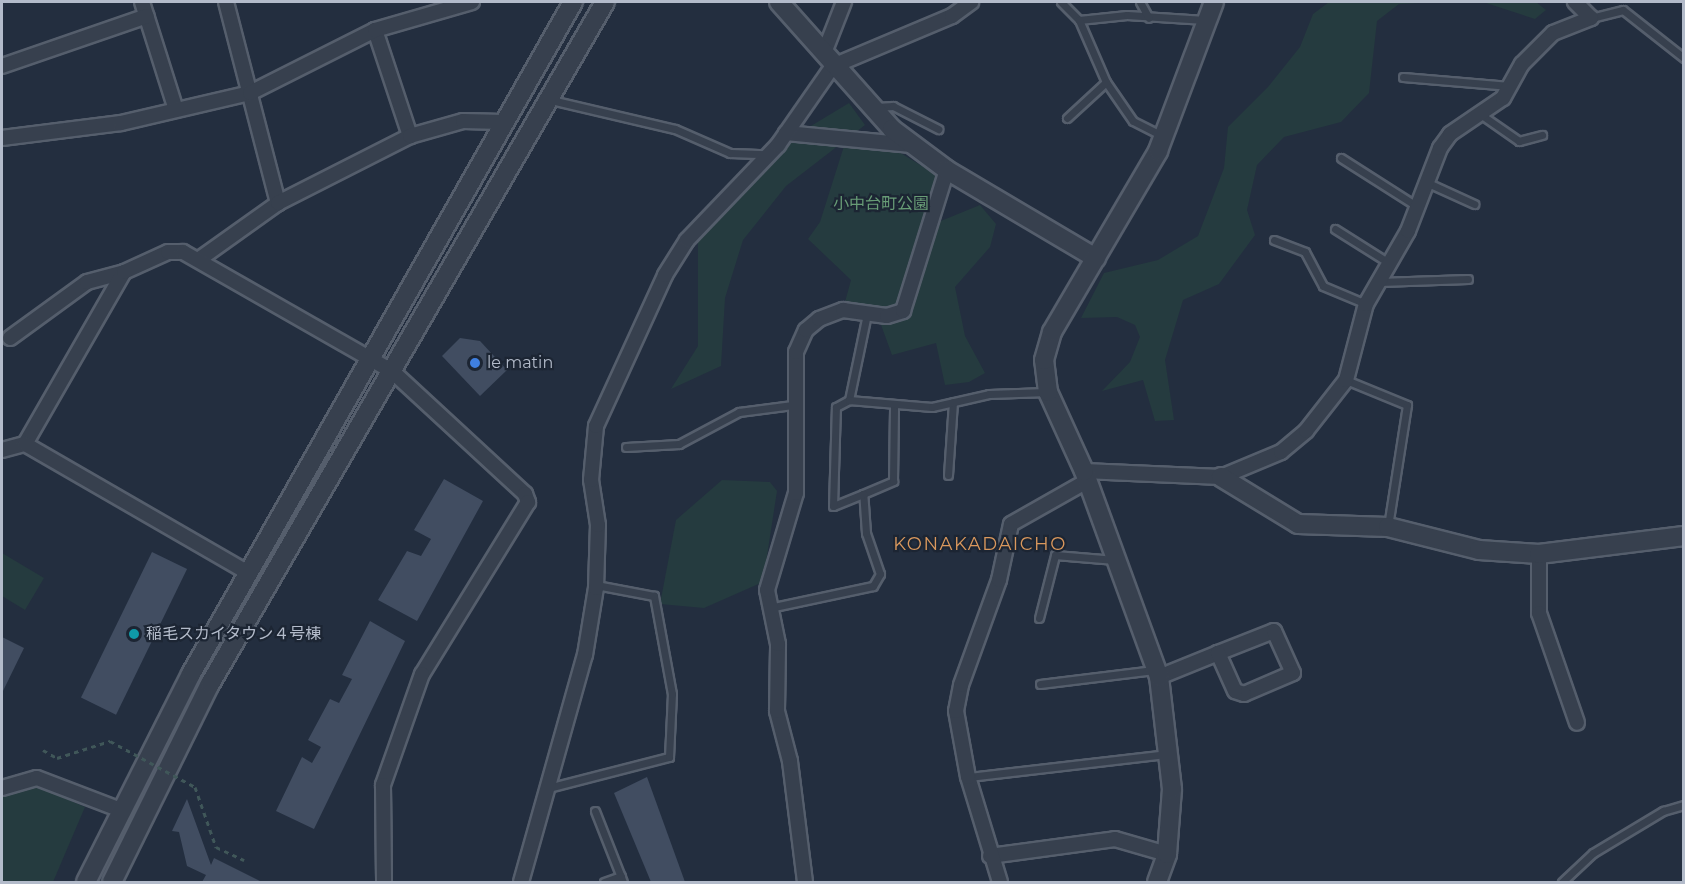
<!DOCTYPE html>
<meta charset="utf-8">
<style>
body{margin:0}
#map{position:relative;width:1685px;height:884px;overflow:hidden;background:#232e3f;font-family:Montserrat,"Noto Sans JP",sans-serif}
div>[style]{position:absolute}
.green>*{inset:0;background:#253b3f}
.building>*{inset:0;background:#414d61;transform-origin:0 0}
.roads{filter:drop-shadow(2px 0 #555e6c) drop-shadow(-2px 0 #555e6c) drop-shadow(0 2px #555e6c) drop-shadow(0 -2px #555e6c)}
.service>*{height:7px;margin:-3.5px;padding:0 3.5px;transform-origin:3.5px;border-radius:3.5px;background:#37404e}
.minor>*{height:14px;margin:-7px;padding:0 7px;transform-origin:7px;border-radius:7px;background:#37404e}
.tertiary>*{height:18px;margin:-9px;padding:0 9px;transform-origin:9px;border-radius:9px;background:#37404e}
.path-bridge>*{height:3px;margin-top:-1.5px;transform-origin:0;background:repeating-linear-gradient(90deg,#405759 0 4.5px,transparent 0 9px)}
.dots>*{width:16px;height:16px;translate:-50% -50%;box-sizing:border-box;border:3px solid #1c2533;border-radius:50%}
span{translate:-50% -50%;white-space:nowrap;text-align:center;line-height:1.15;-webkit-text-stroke:4.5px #1c2533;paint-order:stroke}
.park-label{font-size:16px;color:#689c76}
.poi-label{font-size:16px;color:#b3bbca}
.left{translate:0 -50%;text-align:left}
.neighbourhood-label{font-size:18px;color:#da985d;letter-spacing:1.5px}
.frame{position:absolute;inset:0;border:3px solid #b3bbca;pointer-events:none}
</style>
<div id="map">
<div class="green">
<div style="clip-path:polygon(1329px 2px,1441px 2px,1399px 4px,1377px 21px,1369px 93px,1341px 122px,1284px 137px,1257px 165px,1247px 210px,1255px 235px,1219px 284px,1183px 300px,1165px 360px,1174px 420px,1155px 421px,1143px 380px,1102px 391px,1130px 362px,1140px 337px,1135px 325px,1117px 317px,1081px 318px,1104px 273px,1158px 260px,1198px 236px,1224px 168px,1228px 127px,1268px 87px,1300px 47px,1313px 14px)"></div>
<div style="clip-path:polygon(1483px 2px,1536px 2px,1546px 10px,1535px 19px)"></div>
<div style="clip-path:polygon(849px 103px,865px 125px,786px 186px,743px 240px,725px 298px,721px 366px,671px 389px,698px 346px,698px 242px,791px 138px)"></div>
<div style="clip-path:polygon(844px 146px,894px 149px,940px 177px,931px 225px,980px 205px,996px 224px,990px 247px,955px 287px,965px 336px,985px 373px,969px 382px,945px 385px,936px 343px,892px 355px,876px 311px,845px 302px,851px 280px,808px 239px,820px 222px)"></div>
<div style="clip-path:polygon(722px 480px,770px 482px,777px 491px,763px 582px,704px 608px,660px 604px,676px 520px)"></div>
<div style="clip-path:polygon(2px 553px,44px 578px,25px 610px,2px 596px)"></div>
<div style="clip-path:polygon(39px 787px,85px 807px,53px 882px,2px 882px,2px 797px)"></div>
</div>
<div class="building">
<div style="clip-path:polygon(460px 338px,480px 341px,507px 370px,480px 396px,442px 356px)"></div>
<div style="clip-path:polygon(444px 479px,483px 501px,417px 621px,378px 600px,407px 551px,421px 556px,431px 539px,414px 530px)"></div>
<div style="left:152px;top:552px;width:39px;height:162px;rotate:26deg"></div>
<div style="clip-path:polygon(370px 621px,405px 641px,314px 829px,276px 811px,302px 757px,312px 763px,321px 747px,308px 740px,330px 699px,339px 703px,352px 679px,342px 675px)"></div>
<div style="clip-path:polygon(2px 637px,24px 648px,2px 693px)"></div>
<div style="clip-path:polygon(647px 777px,685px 882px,651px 882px,614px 793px)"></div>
<div style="clip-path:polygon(187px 799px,211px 865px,214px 858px,262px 882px,202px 882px,206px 875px,187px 866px,179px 832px,172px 831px)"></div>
</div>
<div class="roads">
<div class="service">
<div style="left:1061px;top:2px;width:25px;rotate:45deg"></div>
<div style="left:1079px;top:20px;width:48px;rotate:-5.9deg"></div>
<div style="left:1127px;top:15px;width:78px;rotate:3.7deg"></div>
<div style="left:1140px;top:2px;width:18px;rotate:61deg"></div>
<div style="left:1591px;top:18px;width:33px;rotate:-14deg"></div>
<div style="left:1623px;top:10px;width:78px;rotate:38.2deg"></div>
<div style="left:1079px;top:20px;width:68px;rotate:66.5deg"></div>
<div style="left:1106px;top:82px;width:47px;rotate:55.3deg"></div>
<div style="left:1133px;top:121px;width:33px;rotate:27deg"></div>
<div style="left:1403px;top:77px;width:107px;rotate:4.8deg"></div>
<div style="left:551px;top:100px;width:127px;rotate:13.2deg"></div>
<div style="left:675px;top:129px;width:60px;rotate:23.6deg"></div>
<div style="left:730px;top:153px;width:36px;rotate:2deg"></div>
<div style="left:877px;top:107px;width:16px;rotate:-4deg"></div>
<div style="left:893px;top:106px;width:51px;rotate:27.1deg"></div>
<div style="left:1483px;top:116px;width:44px;rotate:34.8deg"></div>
<div style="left:1519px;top:141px;width:24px;rotate:-15deg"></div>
<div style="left:1067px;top:118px;width:53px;rotate:-42.7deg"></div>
<div style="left:1341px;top:158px;width:91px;rotate:32.5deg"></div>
<div style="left:1428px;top:183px;width:51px;rotate:24.5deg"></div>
<div style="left:1335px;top:229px;width:64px;rotate:32.2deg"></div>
<div style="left:1274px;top:240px;width:33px;rotate:21deg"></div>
<div style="left:1305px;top:252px;width:38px;rotate:62deg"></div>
<div style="left:1323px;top:286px;width:47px;rotate:22.7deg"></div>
<div style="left:1379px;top:282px;width:89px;rotate:-1.9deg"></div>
<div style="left:1346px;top:380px;width:66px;rotate:22.3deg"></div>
<div style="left:1407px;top:405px;width:123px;rotate:98.9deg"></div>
<div style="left:849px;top:400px;width:88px;rotate:-78.2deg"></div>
<div style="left:626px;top:447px;width:53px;rotate:-3.2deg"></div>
<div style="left:679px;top:444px;width:68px;rotate:-28.1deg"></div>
<div style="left:739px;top:412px;width:54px;rotate:-7.4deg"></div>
<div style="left:948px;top:475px;width:73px;rotate:-86.1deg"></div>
<div style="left:863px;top:494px;width:33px;rotate:-23deg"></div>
<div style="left:893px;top:481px;width:76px;rotate:-89.2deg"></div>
<div style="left:774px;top:607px;width:101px;rotate:-12deg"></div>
<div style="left:873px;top:586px;width:14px;rotate:-60deg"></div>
<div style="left:880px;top:574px;width:43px;rotate:-108.9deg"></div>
<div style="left:866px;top:533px;width:39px;rotate:-94deg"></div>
<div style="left:863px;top:494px;width:32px;rotate:158deg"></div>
<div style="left:833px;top:506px;width:99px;rotate:-88.3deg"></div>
<div style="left:836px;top:407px;width:15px;rotate:-28deg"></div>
<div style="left:849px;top:400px;width:83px;rotate:4.8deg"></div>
<div style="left:932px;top:407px;width:58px;rotate:-12.8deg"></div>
<div style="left:989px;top:394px;width:58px;rotate:-2deg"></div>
<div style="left:1039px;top:618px;width:65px;rotate:-75.7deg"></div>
<div style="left:1055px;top:555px;width:60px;rotate:4.8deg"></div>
<div style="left:1040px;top:684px;width:115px;rotate:-7deg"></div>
<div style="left:968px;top:777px;width:200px;rotate:-6.6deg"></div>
<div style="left:548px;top:788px;width:125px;rotate:-14.4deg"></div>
<div style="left:669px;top:757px;width:63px;rotate:-87.3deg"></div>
<div style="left:672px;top:694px;width:100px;rotate:-100.4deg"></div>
<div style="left:654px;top:596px;width:59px;rotate:-169.3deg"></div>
<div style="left:595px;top:811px;width:76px;rotate:68.5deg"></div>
<div style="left:604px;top:882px;width:18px;rotate:-19deg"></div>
<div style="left:1562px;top:882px;width:42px;rotate:-43.1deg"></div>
<div style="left:1593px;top:853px;width:82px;rotate:-31deg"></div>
<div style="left:1663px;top:811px;width:22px;rotate:-16deg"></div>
</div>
<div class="minor">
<div style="left:142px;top:2px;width:113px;rotate:72.5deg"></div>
<div style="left:226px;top:2px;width:208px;rotate:75.5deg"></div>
<div style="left:375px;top:30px;width:112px;rotate:71.7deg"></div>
<div style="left:824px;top:53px;width:55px;rotate:-68.6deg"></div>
<div style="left:2px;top:66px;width:153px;rotate:-19deg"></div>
<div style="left:786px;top:133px;width:126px;rotate:5.5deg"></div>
<div style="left:2px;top:138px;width:120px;rotate:-7.2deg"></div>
<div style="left:121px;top:123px;width:132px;rotate:-13.1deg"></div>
<div style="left:250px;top:93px;width:140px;rotate:-26.7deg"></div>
<div style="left:375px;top:30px;width:101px;rotate:-16.1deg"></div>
<div style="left:201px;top:258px;width:95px;rotate:-35.5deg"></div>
<div style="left:278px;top:203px;width:148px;rotate:-26.9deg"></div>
<div style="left:410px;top:136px;width:55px;rotate:-15.8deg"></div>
<div style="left:463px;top:121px;width:40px;rotate:1.4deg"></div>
<div style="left:10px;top:338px;width:95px;rotate:-36deg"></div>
<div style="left:87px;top:282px;width:38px;rotate:-15deg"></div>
<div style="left:25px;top:444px;width:198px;rotate:-60.1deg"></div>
<div style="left:124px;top:272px;width:48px;rotate:-24.4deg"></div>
<div style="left:168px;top:252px;width:15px"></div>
<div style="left:183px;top:252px;width:242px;rotate:29.7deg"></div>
<div style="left:393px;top:372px;width:180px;rotate:42.7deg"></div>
<div style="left:525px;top:494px;width:9px;rotate:69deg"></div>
<div style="left:528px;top:502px;width:202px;rotate:121.6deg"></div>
<div style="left:422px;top:674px;width:118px;rotate:109.4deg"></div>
<div style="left:383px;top:785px;width:97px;rotate:89.4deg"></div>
<div style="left:2px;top:450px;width:24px;rotate:-15deg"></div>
<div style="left:25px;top:444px;width:258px;rotate:30deg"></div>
<div style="left:1084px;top:471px;width:137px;rotate:2.5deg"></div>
<div style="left:1221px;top:477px;width:65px;rotate:-22.6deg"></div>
<div style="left:1281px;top:452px;width:33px;rotate:-40deg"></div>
<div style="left:1306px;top:431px;width:65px;rotate:-51.9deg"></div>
<div style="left:1346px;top:380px;width:79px;rotate:-75.3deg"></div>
<div style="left:1366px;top:304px;width:84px;rotate:-60.1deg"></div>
<div style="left:1408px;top:231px;width:89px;rotate:-68.9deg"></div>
<div style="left:1440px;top:148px;width:17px;rotate:-54deg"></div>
<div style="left:1450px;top:134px;width:64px;rotate:-34.2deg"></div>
<div style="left:1503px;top:98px;width:39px;rotate:-61deg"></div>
<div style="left:1522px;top:64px;width:44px;rotate:-45deg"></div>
<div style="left:1553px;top:33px;width:41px;rotate:-21.5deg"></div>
<div style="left:1591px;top:18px;width:23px;rotate:-135deg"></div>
<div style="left:1539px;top:554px;width:59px;rotate:90deg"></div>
<div style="left:1539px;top:613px;width:116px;rotate:70.9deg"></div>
<div style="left:1159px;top:677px;width:64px;rotate:-22.1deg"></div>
<div style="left:1218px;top:653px;width:60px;rotate:-21.4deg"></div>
<div style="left:1274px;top:631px;width:46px;rotate:65.7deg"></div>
<div style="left:1293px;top:673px;width:53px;rotate:156.8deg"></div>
<div style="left:1244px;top:694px;width:9px;rotate:-162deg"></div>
<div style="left:1235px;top:691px;width:42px;rotate:-114.1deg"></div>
<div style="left:2px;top:788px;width:36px;rotate:-16deg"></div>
<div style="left:37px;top:778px;width:87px;rotate:20.9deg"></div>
<div style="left:990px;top:856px;width:126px;rotate:-7.7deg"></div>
<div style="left:1115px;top:839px;width:54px;rotate:16.1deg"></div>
<div style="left:521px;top:882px;width:236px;rotate:-74.3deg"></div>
<div style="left:585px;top:655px;width:68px;rotate:-80.7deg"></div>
<div style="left:596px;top:588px;width:63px;rotate:-88.2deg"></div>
<div style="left:598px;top:525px;width:46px;rotate:-98.8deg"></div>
<div style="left:591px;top:480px;width:54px;rotate:-84.7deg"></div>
<div style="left:596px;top:426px;width:166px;rotate:-65.4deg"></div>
<div style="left:665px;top:275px;width:41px;rotate:-57.8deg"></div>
<div style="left:687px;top:240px;width:132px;rotate:-46.2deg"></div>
<div style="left:778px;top:145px;width:96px;rotate:-55.2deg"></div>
<div style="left:833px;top:66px;width:129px;rotate:-22.8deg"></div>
<div style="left:952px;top:16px;width:24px;rotate:-36deg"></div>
<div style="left:805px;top:882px;width:122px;rotate:-97.1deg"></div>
<div style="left:790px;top:761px;width:52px;rotate:-104.6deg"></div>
<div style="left:777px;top:711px;width:67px;rotate:-89.1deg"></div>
<div style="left:778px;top:644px;width:55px;rotate:-101.5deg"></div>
<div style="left:767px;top:590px;width:101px;rotate:-73.4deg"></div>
<div style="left:796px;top:493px;width:141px;rotate:-90deg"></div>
<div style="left:796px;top:352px;width:24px;rotate:-66deg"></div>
<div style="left:806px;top:330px;width:17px;rotate:-40deg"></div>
<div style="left:819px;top:319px;width:26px;rotate:-21deg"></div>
<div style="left:843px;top:310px;width:44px;rotate:7.8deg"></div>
<div style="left:887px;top:316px;width:17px;rotate:-17deg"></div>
<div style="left:903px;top:311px;width:148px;rotate:-72.7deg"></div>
<div style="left:1000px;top:882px;width:110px;rotate:-106.9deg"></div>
<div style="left:968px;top:777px;width:67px;rotate:-100.3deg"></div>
<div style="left:956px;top:711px;width:26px;rotate:-79deg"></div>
<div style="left:961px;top:685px;width:112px;rotate:-70.1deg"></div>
<div style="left:999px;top:580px;width:57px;rotate:-77.9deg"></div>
<div style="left:1011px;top:524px;width:87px;rotate:-29.5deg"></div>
</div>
<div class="tertiary">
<div style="left:779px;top:2px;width:170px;rotate:48.3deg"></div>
<div style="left:892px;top:129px;width:69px;rotate:36.7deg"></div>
<div style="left:947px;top:170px;width:173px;rotate:30.6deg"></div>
<div style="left:1221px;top:477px;width:90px;rotate:31.4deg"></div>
<div style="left:1298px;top:524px;width:90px;rotate:1.9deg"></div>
<div style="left:1388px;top:527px;width:94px;rotate:14.2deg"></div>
<div style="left:1479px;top:550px;width:60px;rotate:3.8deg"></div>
<div style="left:1539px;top:554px;width:146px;rotate:-7.1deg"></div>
<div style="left:86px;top:882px;width:233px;rotate:-63.2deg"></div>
<div style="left:191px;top:674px;width:773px;rotate:-60.38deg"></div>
<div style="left:112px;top:882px;width:221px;rotate:-63.7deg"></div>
<div style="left:210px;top:684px;width:788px;rotate:-59.92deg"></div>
<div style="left:1157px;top:882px;width:30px;rotate:-70deg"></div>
<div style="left:1167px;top:854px;width:65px;rotate:-85.6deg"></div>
<div style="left:1172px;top:789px;width:113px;rotate:-96.6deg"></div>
<div style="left:1159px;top:677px;width:219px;rotate:-110deg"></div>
<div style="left:1084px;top:471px;width:87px;rotate:-114.5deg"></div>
<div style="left:1048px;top:392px;width:32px;rotate:-97deg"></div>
<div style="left:1044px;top:360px;width:29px;rotate:-74deg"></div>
<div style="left:1052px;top:332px;width:210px;rotate:-59.6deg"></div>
<div style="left:1158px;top:151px;width:159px;rotate:-69.4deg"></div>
</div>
</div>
<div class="path-bridge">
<div style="left:43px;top:750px;width:16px;rotate:30deg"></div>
<div style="left:57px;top:758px;width:56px;rotate:-17.8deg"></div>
<div style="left:110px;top:741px;width:97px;rotate:28.4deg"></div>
<div style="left:195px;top:787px;width:64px;rotate:70.7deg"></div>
<div style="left:216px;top:847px;width:31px;rotate:25deg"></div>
</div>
<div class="dots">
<div style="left:475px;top:363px;background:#3f7fe0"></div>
<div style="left:134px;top:634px;background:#0f9aa8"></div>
</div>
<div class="park-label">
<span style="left:881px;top:204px">小中台町公園</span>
</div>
<div class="poi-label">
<span class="left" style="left:487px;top:363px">le matin</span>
<span class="left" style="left:146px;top:634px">稲毛スカイタウン４号棟</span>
</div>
<div class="neighbourhood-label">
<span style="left:980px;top:544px">KONAKADAICHO</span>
</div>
<div class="frame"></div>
</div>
